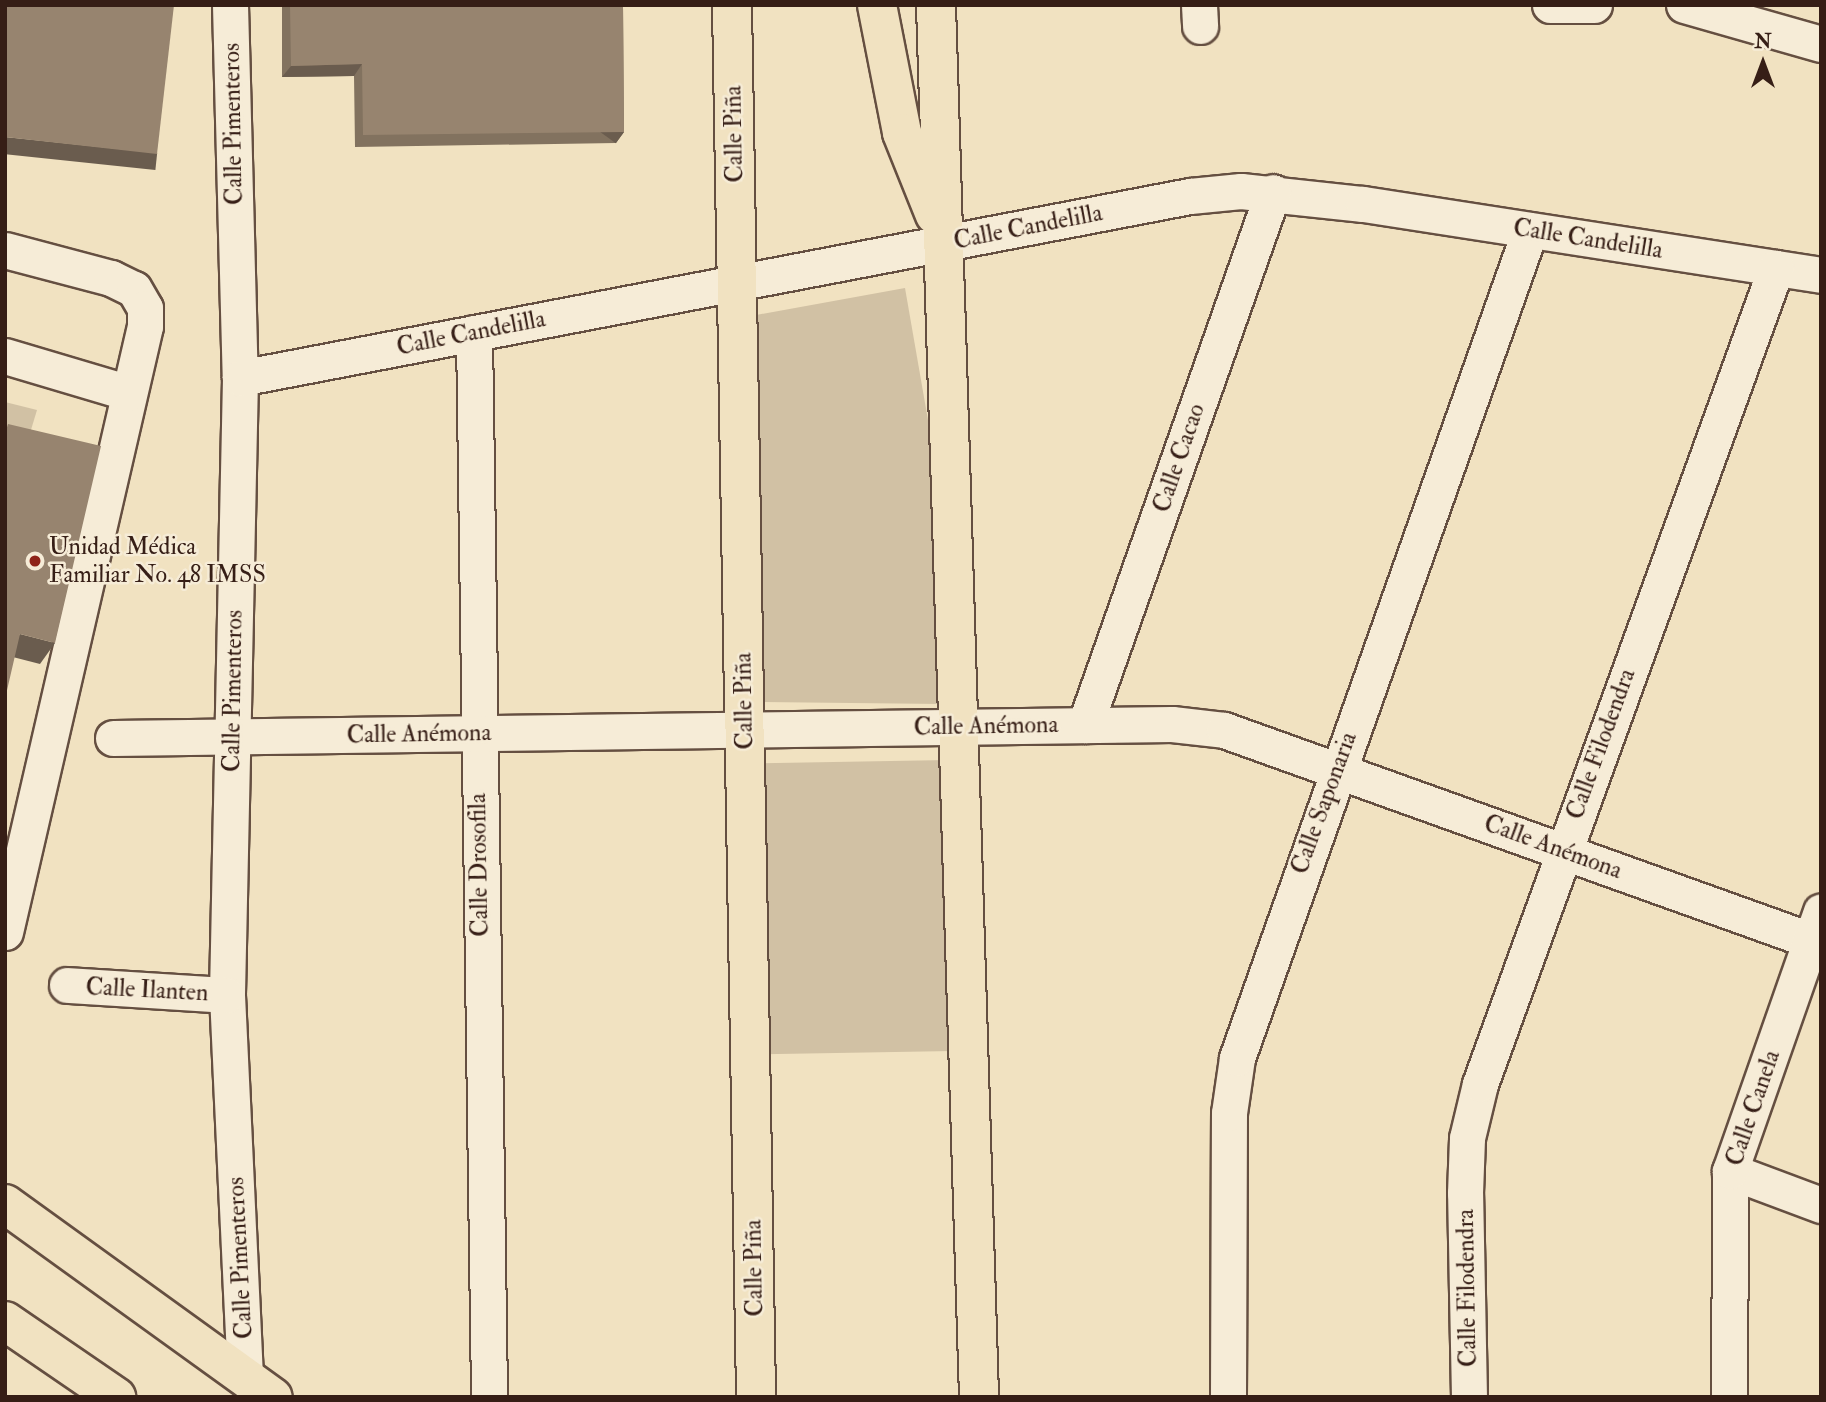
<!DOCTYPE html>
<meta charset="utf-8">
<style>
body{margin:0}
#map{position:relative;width:1826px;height:1402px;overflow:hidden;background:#f1e2c1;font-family:"IM FELL Double Pica",serif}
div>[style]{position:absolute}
.green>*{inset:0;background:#d1c1a4;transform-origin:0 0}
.roads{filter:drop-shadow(2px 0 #654f41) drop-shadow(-2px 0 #654f41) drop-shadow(0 2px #654f41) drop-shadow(0 -2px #654f41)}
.minor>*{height:35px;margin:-17.5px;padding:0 17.5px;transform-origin:17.5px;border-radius:17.5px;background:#f6ecd7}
.major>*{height:38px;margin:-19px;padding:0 19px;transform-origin:19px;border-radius:19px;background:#f1e2c1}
.wall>*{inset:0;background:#82725f}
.shaded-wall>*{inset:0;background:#6a5c4e;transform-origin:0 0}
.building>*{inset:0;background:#97846f}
.dots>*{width:19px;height:19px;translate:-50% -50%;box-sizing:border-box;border:4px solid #f6ecd7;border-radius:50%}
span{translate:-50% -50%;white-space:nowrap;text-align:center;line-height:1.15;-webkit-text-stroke:5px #f6ecd7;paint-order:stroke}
.street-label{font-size:24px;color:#361e16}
.poi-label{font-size:24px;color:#361e16}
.left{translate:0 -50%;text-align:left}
.frame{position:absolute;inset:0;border:7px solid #361e16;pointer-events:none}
.north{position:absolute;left:1728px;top:28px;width:70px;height:70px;-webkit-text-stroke:5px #f6ecd7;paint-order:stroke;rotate:0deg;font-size:19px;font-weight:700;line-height:28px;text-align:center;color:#361e16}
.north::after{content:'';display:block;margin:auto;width:24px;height:32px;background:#361e16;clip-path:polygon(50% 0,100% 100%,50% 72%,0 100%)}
</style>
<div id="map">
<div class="green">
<div style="clip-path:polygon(905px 288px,941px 495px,941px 704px,751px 702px,756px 315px)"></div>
<div style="clip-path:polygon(5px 402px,37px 410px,24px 453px,5px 448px)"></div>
<div style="left:948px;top:760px;width:291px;height:190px;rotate:89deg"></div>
</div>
<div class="roads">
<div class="minor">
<div style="left:230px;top:5px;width:373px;rotate:88.5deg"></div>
<div style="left:240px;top:378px;width:617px;rotate:91.21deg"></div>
<div style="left:227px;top:995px;width:382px;rotate:87.3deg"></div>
<div style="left:1199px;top:5px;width:21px;rotate:87deg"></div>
<div style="left:1550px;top:5px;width:44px"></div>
<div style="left:1684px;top:5px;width:142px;rotate:15.9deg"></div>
<div style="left:5px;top:250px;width:110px;rotate:14.8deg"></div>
<div style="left:111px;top:278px;width:25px;rotate:26deg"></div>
<div style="left:134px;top:289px;width:22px;rotate:60deg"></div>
<div style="left:145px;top:308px;width:18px;rotate:90deg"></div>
<div style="left:145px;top:326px;width:622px;rotate:103.01deg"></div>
<div style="left:474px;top:333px;width:1064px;rotate:89.19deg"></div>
<div style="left:5px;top:356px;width:129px;rotate:16.6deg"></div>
<div style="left:240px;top:378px;width:967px;rotate:-10.85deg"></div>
<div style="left:1190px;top:196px;width:51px;rotate:-5.6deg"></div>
<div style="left:1241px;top:191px;width:123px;rotate:6.1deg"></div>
<div style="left:1363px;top:204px;width:463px;rotate:8.8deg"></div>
<div style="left:1085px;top:725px;width:565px;rotate:-70.57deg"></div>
<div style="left:113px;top:738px;width:1059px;rotate:-0.76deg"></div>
<div style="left:1172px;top:724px;width:52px;rotate:6.6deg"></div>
<div style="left:1224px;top:730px;width:634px;rotate:19.72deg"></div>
<div style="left:67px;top:985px;width:160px;rotate:3.6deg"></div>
<div style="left:1730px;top:1171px;width:97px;rotate:20.5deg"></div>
<div style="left:1228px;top:1397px;width:284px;rotate:-89.8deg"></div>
<div style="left:1229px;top:1113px;width:56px;rotate:-81.7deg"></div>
<div style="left:1237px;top:1058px;width:878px;rotate:-70.51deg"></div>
<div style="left:1469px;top:1397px;width:204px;rotate:-91.1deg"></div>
<div style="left:1465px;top:1193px;width:55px;rotate:-87.9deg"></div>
<div style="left:1467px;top:1138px;width:56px;rotate:-76.5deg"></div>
<div style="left:1480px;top:1084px;width:868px;rotate:-70.06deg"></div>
<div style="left:1729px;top:1397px;width:226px;rotate:-89.7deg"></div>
<div style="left:1730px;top:1171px;width:275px;rotate:-70.7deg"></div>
</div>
<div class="major">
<div style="left:732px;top:5px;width:1392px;rotate:89.01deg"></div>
<div style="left:877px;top:5px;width:130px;rotate:78.9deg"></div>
<div style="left:902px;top:133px;width:88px;rotate:68.1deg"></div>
<div style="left:936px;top:5px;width:1393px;rotate:88.23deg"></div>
<div style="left:5px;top:1204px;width:330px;rotate:35.8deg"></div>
<div style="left:5px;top:1321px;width:135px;rotate:34.4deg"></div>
</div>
</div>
<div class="wall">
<div style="clip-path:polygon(282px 5px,623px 5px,624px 132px,616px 143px,355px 147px,354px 76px,282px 77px)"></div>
</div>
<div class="shaded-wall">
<div style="clip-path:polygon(362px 64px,354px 76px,282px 77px,291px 66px)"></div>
<div style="left:624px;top:132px;width:14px;height:261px;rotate:126deg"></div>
<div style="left:5px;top:137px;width:153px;height:17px;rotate:6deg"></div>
<div style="clip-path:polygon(20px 634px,55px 643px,40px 664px,5px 655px)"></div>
</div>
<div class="building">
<div style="clip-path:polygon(5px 5px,174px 5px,157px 154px,5px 137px)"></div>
<div style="clip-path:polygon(290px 5px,623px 5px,624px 132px,363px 135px,362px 64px,291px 66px)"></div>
<div style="clip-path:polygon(8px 424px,101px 446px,55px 643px,20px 634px,5px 699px,5px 434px)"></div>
</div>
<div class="dots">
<div style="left:35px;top:561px;background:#8f2418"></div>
</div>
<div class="street-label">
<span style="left:233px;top:124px;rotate:-91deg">Calle Pimenteros</span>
<span style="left:734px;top:134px;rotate:-91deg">Calle Piña</span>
<span style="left:1028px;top:227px;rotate:-11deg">Calle Candelilla</span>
<span style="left:1588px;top:239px;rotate:9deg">Calle Candelilla</span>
<span style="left:471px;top:333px;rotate:-11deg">Calle Candelilla</span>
<span style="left:1179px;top:458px;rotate:-71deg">Calle Cacao</span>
<span style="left:233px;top:691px;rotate:-89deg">Calle Pimenteros</span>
<span style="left:744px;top:701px;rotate:-91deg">Calle Piña</span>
<span style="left:986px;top:726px;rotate:-1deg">Calle Anémona</span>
<span style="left:419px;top:734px;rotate:-1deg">Calle Anémona</span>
<span style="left:1601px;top:744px;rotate:-70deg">Calle Filodendra</span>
<span style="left:1324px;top:803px;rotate:-70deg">Calle Saponaria</span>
<span style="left:1553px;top:847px;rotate:20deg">Calle Anémona</span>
<span style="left:479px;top:865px;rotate:-91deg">Calle Drosofila</span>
<span style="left:147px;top:990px;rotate:3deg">Calle Ilanten</span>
<span style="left:1753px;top:1108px;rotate:-71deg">Calle Canela</span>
<span style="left:240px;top:1258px;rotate:-93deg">Calle Pimenteros</span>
<span style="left:754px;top:1268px;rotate:-91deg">Calle Piña</span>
<span style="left:1467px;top:1288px;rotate:-91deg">Calle Filodendra</span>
</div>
<div class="poi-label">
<span class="left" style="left:49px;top:561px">Unidad Médica<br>Familiar No. 48 IMSS</span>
</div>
<div class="frame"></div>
<div class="north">N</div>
</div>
